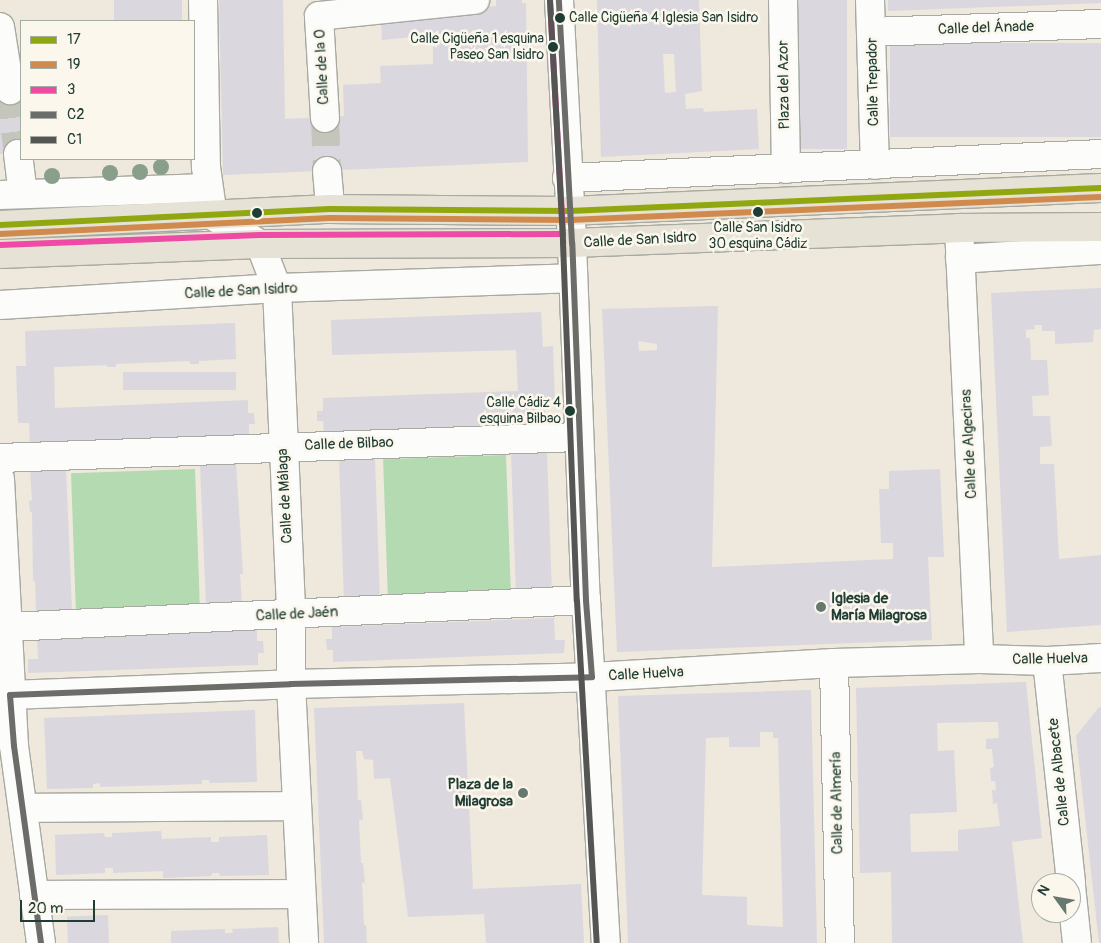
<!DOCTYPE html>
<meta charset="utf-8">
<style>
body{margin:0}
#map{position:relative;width:1101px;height:943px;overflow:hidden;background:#eee8dd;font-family:Pangolin,sans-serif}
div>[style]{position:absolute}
.green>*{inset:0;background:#b3dab0;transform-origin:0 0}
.building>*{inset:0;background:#dbd7de;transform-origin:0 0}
.minor-tunnel>*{height:28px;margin-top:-14px;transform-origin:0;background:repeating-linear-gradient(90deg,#c5c6bb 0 28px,transparent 0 42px)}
.roads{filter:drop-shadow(1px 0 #a8a9a1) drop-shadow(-1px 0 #a8a9a1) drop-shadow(0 1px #a8a9a1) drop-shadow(0 -1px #a8a9a1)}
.minor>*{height:28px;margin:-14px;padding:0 14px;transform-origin:14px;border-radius:14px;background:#fcfcfa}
.major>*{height:28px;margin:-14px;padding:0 14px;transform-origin:14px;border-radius:14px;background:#e6e2d5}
.bus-1>*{height:6px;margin:-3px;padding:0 3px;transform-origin:3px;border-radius:3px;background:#91a710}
.bus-2>*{height:6px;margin:-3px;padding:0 3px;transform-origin:3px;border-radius:3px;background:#d18a4e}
.bus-3>*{height:6px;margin:-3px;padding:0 3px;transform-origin:3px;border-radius:3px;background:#ee4ba4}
.bus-4>*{height:6px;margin:-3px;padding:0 3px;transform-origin:3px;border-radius:3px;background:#6c6c69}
.bus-5>*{height:6px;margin:-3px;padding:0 3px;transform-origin:3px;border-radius:3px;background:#555553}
.trees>*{width:16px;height:16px;margin:-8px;border-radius:50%;background:#8a9e8c}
.dots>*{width:14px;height:14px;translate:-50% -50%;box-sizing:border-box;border:2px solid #fbf7ec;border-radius:50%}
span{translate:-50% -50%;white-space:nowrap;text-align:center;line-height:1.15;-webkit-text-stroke:5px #fbf7ec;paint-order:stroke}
.bus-label{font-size:14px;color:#1f3d34}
.left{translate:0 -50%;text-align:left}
.right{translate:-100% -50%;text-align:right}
.street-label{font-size:15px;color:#1f3d34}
.poi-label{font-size:15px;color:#1f3d34;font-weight:700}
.legend{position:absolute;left:20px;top:20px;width:175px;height:140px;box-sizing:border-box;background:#fbf7ec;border:1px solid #a3ada2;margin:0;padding:6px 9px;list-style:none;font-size:15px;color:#1f3d34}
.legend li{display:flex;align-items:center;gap:10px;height:25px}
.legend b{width:25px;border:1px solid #a3ada2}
.north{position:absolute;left:1031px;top:873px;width:50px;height:50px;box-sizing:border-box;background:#fbf7ec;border:1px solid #a3ada2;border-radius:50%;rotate:302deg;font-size:14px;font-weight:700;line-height:20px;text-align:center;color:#1f3d34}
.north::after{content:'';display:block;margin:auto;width:18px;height:22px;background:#67796f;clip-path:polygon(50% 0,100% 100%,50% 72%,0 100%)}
.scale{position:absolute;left:20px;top:900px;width:75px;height:22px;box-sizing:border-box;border:2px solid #1f3d34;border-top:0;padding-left:6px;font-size:15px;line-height:18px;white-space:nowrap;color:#1f3d34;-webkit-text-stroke:4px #fbf7ec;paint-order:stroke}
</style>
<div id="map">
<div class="green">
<div style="left:506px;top:455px;width:141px;height:123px;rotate:88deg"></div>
<div style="left:195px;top:469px;width:140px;height:124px;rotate:88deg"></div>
</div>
<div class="building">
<div style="left:114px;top:0;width:68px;height:21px"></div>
<div style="clip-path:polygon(219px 0,283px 0,285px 119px,344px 116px,343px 85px,381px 83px,380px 66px,433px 64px,433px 35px,382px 40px,381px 17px,496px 6px,496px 0,522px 0,522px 3px,526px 3px,528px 162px,223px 175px)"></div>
<div style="clip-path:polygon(evenodd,597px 0,699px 0,702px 91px,685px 94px,686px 109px,703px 108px,704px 112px,757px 109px,759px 149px,601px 157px,597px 0,663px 54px,674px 54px,676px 92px,665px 93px,663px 54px)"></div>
<div style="left:789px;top:0;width:58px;height:149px"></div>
<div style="clip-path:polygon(888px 0,1101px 0,1101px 3px,888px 11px)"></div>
<div style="left:1101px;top:43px;width:94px;height:211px;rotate:90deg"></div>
<div style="left:21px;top:90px;width:64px;height:21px;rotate:90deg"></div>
<div style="clip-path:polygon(1101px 288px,1101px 329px,1094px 330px,1093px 342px,1055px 344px,1055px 331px,1042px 331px,1042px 325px,1034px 325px,1035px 329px,1026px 330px,1026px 338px,1030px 338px,1031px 360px,1047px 360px,1049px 395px,1032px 396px,1033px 416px,1050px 416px,1052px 446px,1040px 447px,1040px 464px,1054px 464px,1059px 559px,1101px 555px,1101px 625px,1007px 632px,991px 293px)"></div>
<div style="clip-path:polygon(evenodd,718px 306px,712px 567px,893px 559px,893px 543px,881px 543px,879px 489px,889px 489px,889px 471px,940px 469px,944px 557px,928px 557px,932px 640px,617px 652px,602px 309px,718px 306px,638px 341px,657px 344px,657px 350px,639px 351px,638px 341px)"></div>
<div style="clip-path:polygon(541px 312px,543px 347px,553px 346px,555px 404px,545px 405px,546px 427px,324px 434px,323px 421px,317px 421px,317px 411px,323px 411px,323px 398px,518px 391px,516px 350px,332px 355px,331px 320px)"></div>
<div style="clip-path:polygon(235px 323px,236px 359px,199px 361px,199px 364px,190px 364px,190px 361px,116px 364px,116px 367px,107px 367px,107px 365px,54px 367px,55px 408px,248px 400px,248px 413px,254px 413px,255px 424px,249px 424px,249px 437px,30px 445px,29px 423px,18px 423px,16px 366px,26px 366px,25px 331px)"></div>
<div style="left:236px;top:372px;width:18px;height:113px;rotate:90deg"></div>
<div style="left:547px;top:452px;width:140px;height:36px;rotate:88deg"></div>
<div style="left:375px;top:458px;width:141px;height:36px;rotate:88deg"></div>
<div style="clip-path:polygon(236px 463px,243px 574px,240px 574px,242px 604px,206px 605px,200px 465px)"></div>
<div style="clip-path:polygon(66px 469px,72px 610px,36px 611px,35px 581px,33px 581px,32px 512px,30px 512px,29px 501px,32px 500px,30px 471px)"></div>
<div style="clip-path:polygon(554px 618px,555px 640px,565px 640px,564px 653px,333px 662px,333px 650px,327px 650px,326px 639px,332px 639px,332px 627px)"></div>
<div style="clip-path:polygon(257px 629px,257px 641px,263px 641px,264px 653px,258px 653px,258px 665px,28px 673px,28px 659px,38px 659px,37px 637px)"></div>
<div style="clip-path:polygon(evenodd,1026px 682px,1042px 838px,1012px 842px,1023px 943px,892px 943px,891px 872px,860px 873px,856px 688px,1026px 682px,985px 722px,998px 722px,999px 738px,986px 739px,986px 749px,992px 749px,994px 767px,990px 768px,991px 781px,995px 781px,996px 790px,992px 790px,993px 804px,997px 803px,1000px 826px,958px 830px,958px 851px,911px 852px,910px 814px,957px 812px,954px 750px,938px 751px,937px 723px,985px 722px)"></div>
<div style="clip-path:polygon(evenodd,811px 690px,817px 943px,628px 943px,618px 696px,811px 690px,760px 732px,773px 732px,773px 738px,778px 738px,783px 927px,747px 925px,747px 897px,702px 895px,706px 738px,729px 737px,729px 747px,760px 747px,760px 732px)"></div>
<div style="clip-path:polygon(464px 703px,473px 889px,581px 884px,584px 943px,486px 943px,484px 914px,408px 917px,390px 778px,374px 779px,373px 760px,364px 759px,362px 751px,356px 751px,358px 800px,361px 800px,363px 820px,359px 820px,361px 863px,363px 863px,365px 883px,362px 882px,364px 925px,366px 925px,367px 943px,324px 943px,314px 708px)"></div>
<div style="clip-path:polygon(1099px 707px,1101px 707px,1101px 943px,1099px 943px,1076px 736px)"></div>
<div style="clip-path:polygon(255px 710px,257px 782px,210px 783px,209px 780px,202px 780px,202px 784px,100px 787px,100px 783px,93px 784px,93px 788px,47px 789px,44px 718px)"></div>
<div style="clip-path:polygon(161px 831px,162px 839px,211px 837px,211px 842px,219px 842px,219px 837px,267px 835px,269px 875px,220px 876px,219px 873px,212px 873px,211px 876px,163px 878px,163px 871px,113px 873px,113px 868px,105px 868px,105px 873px,56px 875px,55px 835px,104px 833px,105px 837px,112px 837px,112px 833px)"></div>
<div style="left:108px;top:915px;width:28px;height:41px;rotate:88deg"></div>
<div style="clip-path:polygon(278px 927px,279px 943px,171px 943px,171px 931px,225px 929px,225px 933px,233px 933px,232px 929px)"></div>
</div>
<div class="minor-tunnel">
<div style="left:10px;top:90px;width:64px;rotate:82.9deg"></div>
<div style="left:325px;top:118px;width:53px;rotate:87.8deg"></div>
</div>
<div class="roads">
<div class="minor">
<div style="left:203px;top:0;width:167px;rotate:89deg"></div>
<div style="left:206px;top:167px;width:49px;rotate:81.9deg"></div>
<div style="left:213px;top:216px;width:55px;rotate:30.8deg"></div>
<div style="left:260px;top:244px;width:47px;rotate:68.9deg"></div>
<div style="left:277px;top:288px;width:327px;rotate:87.5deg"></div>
<div style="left:291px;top:615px;width:69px;rotate:90deg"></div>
<div style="left:291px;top:684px;width:259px;rotate:87.1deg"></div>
<div style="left:559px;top:0;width:243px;rotate:86.9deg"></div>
<div style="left:572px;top:243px;width:357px;rotate:87.8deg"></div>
<div style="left:586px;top:600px;width:344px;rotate:86.7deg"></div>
<div style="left:783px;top:0;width:169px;rotate:89deg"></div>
<div style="left:870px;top:0;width:165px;rotate:88.3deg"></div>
<div style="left:0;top:27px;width:64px;rotate:81deg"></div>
<div style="left:871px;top:32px;width:230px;rotate:-2deg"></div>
<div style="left:325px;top:118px;width:102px;rotate:-93.4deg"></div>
<div style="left:319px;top:16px;width:157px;rotate:-5.9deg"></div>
<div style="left:18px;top:154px;width:40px;rotate:82.9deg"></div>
<div style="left:327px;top:171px;width:38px;rotate:85deg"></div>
<div style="left:567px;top:178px;width:535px;rotate:-2.57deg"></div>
<div style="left:0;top:195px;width:208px;rotate:-1.9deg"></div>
<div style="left:959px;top:228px;width:431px;rotate:87.3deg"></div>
<div style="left:960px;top:259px;width:141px;rotate:-3.7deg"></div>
<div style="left:0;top:305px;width:278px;rotate:-3.5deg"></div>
<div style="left:277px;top:288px;width:295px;rotate:-1.9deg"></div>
<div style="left:0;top:458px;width:579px;rotate:-2.08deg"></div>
<div style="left:0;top:479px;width:267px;rotate:87deg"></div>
<div style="left:14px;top:746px;width:199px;rotate:82.2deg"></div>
<div style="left:7px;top:627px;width:580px;rotate:-2.67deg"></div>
<div style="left:1047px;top:661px;width:223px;rotate:83.8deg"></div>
<div style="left:834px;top:663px;width:280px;rotate:88.8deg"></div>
<div style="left:10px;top:695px;width:281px;rotate:-2.2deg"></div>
<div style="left:291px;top:684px;width:301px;rotate:-1.3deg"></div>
<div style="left:592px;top:677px;width:242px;rotate:-3.3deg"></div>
<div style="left:834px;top:663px;width:145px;rotate:-1.6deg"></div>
<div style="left:979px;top:659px;width:68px;rotate:1.7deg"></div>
<div style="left:1047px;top:661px;width:54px;rotate:-3.2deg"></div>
<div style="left:23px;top:808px;width:274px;rotate:-0.4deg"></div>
<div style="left:1071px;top:886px;width:57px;rotate:84deg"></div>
<div style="left:34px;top:895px;width:267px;rotate:-0.2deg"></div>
</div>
<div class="major">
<div style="left:0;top:225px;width:330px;rotate:-2.8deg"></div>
<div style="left:330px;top:209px;width:239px;rotate:0.5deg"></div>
<div style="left:569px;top:211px;width:532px;rotate:-2.48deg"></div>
<div style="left:0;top:254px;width:260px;rotate:-2.2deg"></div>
<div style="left:260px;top:244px;width:312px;rotate:-0.2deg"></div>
<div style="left:572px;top:243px;width:387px;rotate:-2.2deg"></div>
<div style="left:959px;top:228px;width:142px;rotate:-0.4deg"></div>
</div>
</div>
<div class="bus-1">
<div style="left:0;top:225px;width:330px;rotate:-2.8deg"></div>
<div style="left:330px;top:209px;width:239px;rotate:0.5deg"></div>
<div style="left:569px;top:211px;width:532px;rotate:-2.48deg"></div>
</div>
<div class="bus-2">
<div style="left:0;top:234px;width:330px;rotate:-2.8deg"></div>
<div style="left:330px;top:218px;width:239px;rotate:0.5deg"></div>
<div style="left:569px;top:220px;width:532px;rotate:-2.48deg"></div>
</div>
<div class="bus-3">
<div style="left:0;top:245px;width:260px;rotate:-2.2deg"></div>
<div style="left:260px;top:235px;width:303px;rotate:-0.2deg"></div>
<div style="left:563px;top:234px;width:234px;rotate:-93.2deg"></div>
</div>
<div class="bus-4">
<div style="left:41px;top:943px;width:199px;rotate:-97.8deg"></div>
<div style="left:14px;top:746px;width:51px;rotate:-94.5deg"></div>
<div style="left:10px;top:695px;width:281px;rotate:-2.2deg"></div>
<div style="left:291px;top:684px;width:301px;rotate:-1.3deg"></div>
<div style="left:592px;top:677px;width:77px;rotate:-94.5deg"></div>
<div style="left:586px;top:600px;width:357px;rotate:-92.2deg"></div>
<div style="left:572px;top:243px;width:243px;rotate:-93.1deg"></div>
</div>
<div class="bus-5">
<div style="left:550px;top:0;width:243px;rotate:86.9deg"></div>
<div style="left:563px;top:243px;width:358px;rotate:87.8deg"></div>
<div style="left:577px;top:601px;width:343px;rotate:86.7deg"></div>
</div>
<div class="trees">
<div style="left:161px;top:167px"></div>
<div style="left:140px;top:172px"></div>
<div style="left:110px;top:173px"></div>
<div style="left:52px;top:176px"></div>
</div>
<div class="dots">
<div style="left:560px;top:18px;background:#1f3d34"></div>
<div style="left:553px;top:47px;background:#1f3d34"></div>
<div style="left:758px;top:212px;background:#1f3d34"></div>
<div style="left:257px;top:213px;background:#1f3d34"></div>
<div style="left:570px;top:411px;background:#1f3d34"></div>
<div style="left:821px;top:607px;background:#67796f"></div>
<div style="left:523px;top:793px;background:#67796f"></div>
</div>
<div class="bus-label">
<span class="left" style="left:569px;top:18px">Calle Cigüeña 4 Iglesia San Isidro</span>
<span class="right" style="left:544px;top:47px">Calle Cigüeña 1 esquina<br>Paseo San Isidro</span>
<span style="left:758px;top:236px">Calle San Isidro<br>30 esquina Cádiz</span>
<span class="right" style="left:561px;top:411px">Calle Cádiz 4<br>esquina Bilbao</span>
</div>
<div class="street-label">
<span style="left:986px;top:28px;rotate:-2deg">Calle del Ánade</span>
<span style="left:322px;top:67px;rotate:-93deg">Calle de la O</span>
<span style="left:873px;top:82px;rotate:-91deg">Calle Trepador</span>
<span style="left:784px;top:85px;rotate:-91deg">Plaza del Azor</span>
<span style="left:640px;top:240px;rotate:-3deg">Calle de San Isidro</span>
<span style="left:241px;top:291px;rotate:-3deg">Calle de San Isidro</span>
<span style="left:349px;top:444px;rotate:-2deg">Calle de Bilbao</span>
<span style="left:969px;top:444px;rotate:-93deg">Calle de Algeciras</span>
<span style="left:285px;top:496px;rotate:-93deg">Calle de Málaga</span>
<span style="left:297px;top:614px;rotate:-3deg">Calle de Jaén</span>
<span style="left:1050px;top:659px;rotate:-1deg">Calle Huelva</span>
<span style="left:646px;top:674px;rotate:-3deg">Calle Huelva</span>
<span style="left:1059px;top:772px;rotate:-96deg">Calle de Albacete</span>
<span style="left:837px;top:803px;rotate:-91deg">Calle de Almería</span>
</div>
<div class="poi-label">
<span class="left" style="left:831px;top:607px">Iglesia de<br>María Milagrosa</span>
<span class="right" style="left:513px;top:793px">Plaza de la<br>Milagrosa</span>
</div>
<ul class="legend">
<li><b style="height:6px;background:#91a710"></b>17</li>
<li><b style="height:6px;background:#d18a4e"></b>19</li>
<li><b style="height:6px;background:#ee4ba4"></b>3</li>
<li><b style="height:6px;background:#6c6c69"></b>C2</li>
<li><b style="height:6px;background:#555553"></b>C1</li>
</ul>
<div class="north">N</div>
<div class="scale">20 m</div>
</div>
